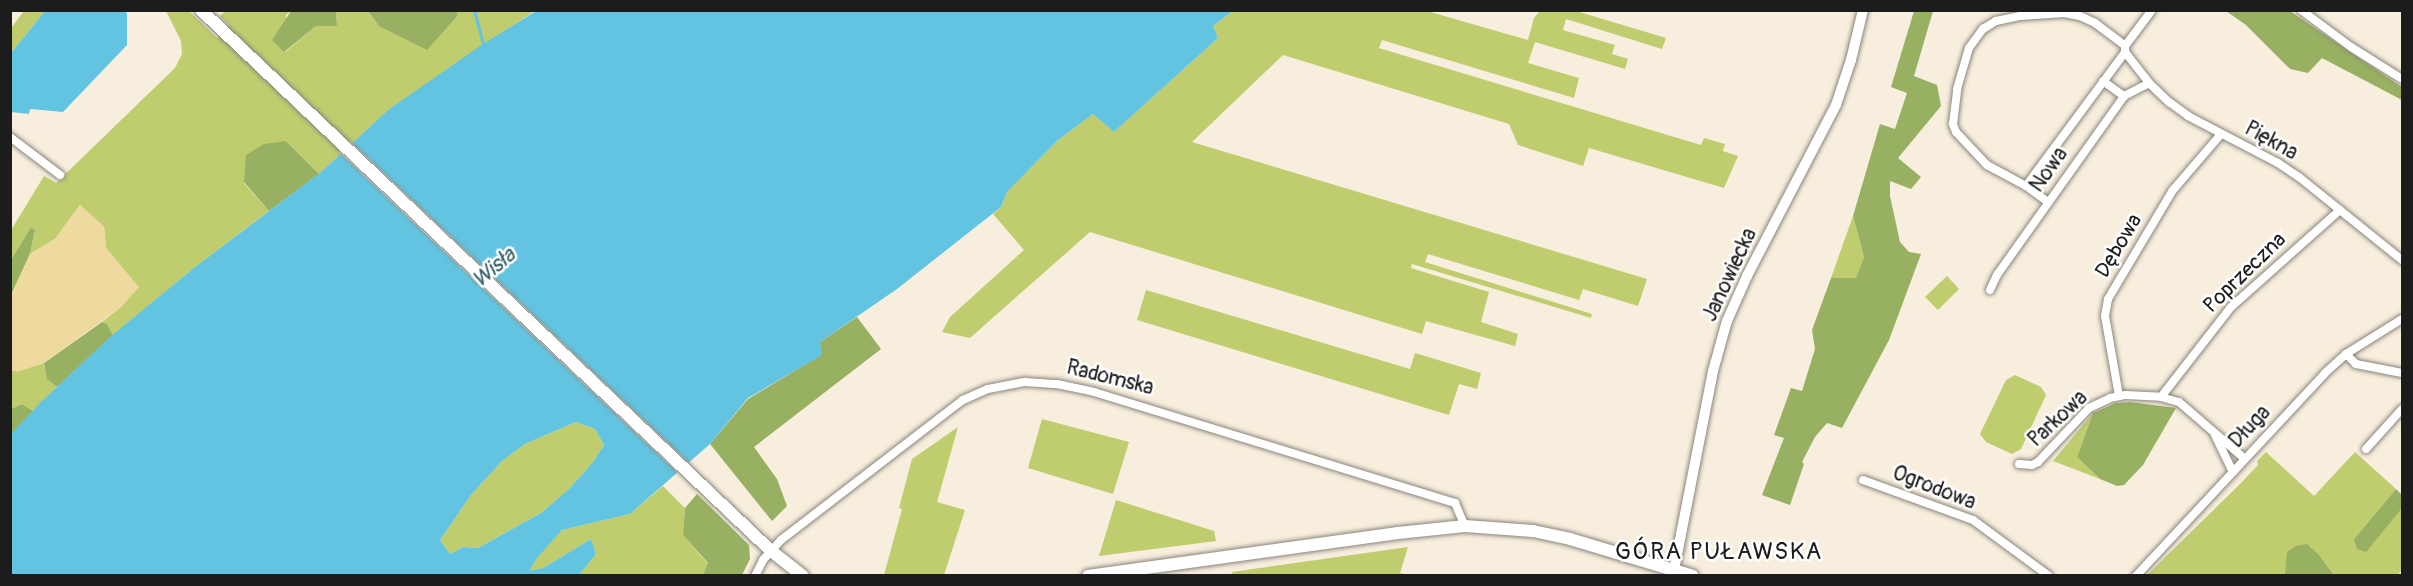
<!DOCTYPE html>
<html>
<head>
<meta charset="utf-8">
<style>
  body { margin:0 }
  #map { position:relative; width:2413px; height:586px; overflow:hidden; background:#f7eedd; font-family:Pangolin,sans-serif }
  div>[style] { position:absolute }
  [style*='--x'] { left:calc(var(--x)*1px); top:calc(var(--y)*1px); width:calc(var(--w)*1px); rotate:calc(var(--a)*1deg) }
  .green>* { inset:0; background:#bfcd6f }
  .forest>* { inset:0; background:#97b062 }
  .sand>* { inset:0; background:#eeda9e }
  .water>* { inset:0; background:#63c4e1 }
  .pier>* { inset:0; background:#f7eedd }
  .stream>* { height:3px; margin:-1.5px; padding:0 1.5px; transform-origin:1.5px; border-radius:1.5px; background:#63c4e1 }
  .roads { filter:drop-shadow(0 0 2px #8a857c) drop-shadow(0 0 2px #8a857c) }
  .minor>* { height:8px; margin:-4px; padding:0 4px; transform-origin:4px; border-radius:4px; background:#fff }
  .tertiary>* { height:10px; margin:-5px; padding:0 5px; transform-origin:5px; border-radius:5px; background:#fff }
  .secondary>* { height:12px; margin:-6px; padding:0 6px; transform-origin:6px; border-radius:6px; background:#fff }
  span { translate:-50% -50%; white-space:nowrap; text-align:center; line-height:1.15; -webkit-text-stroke:5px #fff; paint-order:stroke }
  .street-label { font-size:21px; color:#1c1c1c }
  .water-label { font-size:22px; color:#385f6b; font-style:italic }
  .quarter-label { font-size:24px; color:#1c1c1c; letter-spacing:1.5px }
  .frame { position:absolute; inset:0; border:12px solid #1c1c1c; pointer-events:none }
</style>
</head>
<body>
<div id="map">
  <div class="green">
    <i style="clip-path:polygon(532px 10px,533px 12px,388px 110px,319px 174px,286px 141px,244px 183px,269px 211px,195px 267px,113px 335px,107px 324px,102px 322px,121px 307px,138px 287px,106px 248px,104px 227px,80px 205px,55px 239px,30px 254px,35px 230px,31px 227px,11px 260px,10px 232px,44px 176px,56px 183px,175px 68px,182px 54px,181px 41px,166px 11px,189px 11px,217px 38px,229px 25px,220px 16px,225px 11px,291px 11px,286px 15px,285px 52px,316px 26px,337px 26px,336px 11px,368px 11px,379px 26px,458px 15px,457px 11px)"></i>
    <i style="clip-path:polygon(24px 11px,45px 11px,11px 53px,11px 28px)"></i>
    <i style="clip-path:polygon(1233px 11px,1427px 11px,1528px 40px,1534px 18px,1540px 11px,1576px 11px,1666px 38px,1662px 49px,1566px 19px,1563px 30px,1615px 45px,1612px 54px,1628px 59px,1625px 69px,1535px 42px,1528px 63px,1579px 78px,1574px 98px,1382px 40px,1379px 48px,1701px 145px,1704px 138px,1725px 144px,1723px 151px,1738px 156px,1724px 188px,1589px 148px,1583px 166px,1518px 145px,1509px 124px,1283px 55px,1192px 142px,1647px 279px,1638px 306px,1583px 289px,1579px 300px,1428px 254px,1425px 262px,1592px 314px,1591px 318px,1412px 264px,1411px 268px,1489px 292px,1481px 322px,1518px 334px,1515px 346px,1426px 321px,1422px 334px,1090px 232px,970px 338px,942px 332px,950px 317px,1024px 250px,993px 214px,1001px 207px,1007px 192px,1058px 140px,1093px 114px,1114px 132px,1218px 38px,1213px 26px)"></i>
    <i style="clip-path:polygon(1853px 216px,1864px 257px,1856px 279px,1831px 278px)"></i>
    <i style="clip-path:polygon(1947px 276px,1959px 289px,1938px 310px,1925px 297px)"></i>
    <i style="clip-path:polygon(1146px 290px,1410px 369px,1415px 353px,1481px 373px,1477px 389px,1459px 384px,1449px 415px,1137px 320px)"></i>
    <i style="clip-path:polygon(44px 363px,47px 378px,57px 387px,33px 411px,22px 404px,11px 409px,11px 370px,17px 371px)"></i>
    <i style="clip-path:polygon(2015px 375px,2041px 387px,2046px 395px,2021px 449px,2012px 454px,1986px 442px,1980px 434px,2006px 380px)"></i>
    <i style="clip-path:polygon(2093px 413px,2077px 457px,2100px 479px,2053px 461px)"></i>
    <i style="clip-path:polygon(1042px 419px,1129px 442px,1113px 494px,1028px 468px)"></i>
    <i style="clip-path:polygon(576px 422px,595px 429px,604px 445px,593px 462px,569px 489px,541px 513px,478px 548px,463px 547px,450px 554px,440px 540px,471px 495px,502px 461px,525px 444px)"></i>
    <i style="clip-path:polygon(958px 427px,937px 502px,965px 510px,944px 575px,884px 575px,902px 509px,899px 508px,912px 459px)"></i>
    <i style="clip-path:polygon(2266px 452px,2314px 496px,2355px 452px,2396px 489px,2354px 539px,2402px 508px,2402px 504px,2402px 569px,2398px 575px,2334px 575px,2319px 555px,2288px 564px,2285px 575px,2146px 576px,2240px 484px,2258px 465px,2257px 461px)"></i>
    <i style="clip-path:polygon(663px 486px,685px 508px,683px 535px,708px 564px,703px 575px,579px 575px,596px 554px,591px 539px,543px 568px,528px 572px,536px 558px,562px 530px,630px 514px)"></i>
    <i style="clip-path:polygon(1116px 500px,1214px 531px,1216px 541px,1099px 556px)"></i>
    <i style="clip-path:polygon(1408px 547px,1400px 573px,1408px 575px,1233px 576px,1232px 572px)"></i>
  </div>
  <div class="forest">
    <i style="clip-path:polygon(291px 11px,336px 11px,337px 26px,316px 26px,284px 52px,272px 40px)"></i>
    <i style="clip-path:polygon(457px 11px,458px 15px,427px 50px,379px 26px,368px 11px)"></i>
    <i style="clip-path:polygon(1914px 11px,1933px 11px,1914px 76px,1937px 85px,1941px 106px,1898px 158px,1921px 177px,1911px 189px,1890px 181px,1890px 196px,1900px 242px,1909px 252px,1921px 254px,1889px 340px,1842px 428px,1827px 423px,1815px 437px,1802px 462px,1804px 464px,1790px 505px,1762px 495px,1784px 438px,1774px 435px,1791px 388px,1802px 391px,1815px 349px,1812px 330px,1831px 278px,1856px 278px,1864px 257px,1853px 216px,1880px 124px,1895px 129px,1907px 93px,1891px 87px)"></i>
    <i style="clip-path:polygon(2226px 11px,2290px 11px,2402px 87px,2402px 100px,2322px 58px,2308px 73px,2290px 69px,2246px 25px)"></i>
    <i style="clip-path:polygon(286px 141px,319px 174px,269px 211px,244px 182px,246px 155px,264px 144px)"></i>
    <i style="clip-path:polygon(31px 227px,35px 230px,30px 254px,11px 295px,11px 260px)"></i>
    <i style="clip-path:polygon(857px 317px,881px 349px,754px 447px,777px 479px,787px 506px,772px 521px,710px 444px,748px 399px,821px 355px,820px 342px)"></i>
    <i style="clip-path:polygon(102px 322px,107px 324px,113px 335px,57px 387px,47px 379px,44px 363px)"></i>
    <i style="clip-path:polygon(2130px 402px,2176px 408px,2143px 465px,2124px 485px,2117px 486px,2100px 479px,2077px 457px,2093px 413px,2116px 403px)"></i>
    <i style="clip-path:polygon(22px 404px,33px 411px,11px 435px,11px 409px)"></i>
    <i style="clip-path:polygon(2396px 489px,2402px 495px,2402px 508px,2366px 552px,2357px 549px,2354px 539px)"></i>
    <i style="clip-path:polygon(697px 494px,749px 545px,750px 559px,742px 575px,703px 575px,708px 563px,683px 535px,685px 508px)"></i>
    <i style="clip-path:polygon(2307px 544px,2319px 555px,2334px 575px,2285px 575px,2287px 552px,2296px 546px)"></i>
  </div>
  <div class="sand">
    <i style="clip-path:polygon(80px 205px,104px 227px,106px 248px,139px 287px,121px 307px,44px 363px,17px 372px,11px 370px,12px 293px,30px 254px,55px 239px)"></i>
  </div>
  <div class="water">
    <i style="clip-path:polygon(124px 11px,127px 13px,127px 45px,63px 112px,30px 109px,29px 114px,11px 112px,11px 53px,45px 11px)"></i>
    <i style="clip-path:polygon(evenodd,536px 11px,1233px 11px,1213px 26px,1218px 38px,1114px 132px,1093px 114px,1058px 140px,1007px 192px,1001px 207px,897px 289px,820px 342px,822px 355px,748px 398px,710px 444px,630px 514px,562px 530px,537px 558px,529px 571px,543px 568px,591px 539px,596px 554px,579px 575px,11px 575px,10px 435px,41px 402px,110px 337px,195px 267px,321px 172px,388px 110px,483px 44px,536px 11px,576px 422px,595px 429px,604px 445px,593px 462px,569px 489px,541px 513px,478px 548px,463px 547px,450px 554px,440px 540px,471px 495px,502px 461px,525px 444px,576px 422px)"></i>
  </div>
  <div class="pier">
    <i style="clip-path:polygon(350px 141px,691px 465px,680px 475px,339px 152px)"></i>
  </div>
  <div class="stream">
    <i style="--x:474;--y:10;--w:35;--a:75"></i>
  </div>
  <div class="roads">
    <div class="minor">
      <i style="--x:2301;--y:10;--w:62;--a:36.5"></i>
      <i style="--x:2351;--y:47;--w:60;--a:32.1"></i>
      <i style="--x:2125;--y:52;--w:39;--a:52"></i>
      <i style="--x:2149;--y:83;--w:28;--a:44"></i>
      <i style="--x:2169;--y:102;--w:24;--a:36"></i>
      <i style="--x:2188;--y:116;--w:102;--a:27.6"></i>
      <i style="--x:2278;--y:163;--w:25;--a:34"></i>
      <i style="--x:2299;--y:177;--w:132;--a:38.9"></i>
      <i style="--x:2103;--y:81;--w:26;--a:36"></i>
      <i style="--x:10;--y:137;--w:63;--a:37.2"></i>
      <i style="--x:2026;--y:186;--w:167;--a:-53.5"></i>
      <i style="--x:2125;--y:52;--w:6;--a:-90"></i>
      <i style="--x:2125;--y:46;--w:45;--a:-53.1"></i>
      <i style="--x:2048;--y:202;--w:27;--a:-144"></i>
      <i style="--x:2026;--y:186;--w:44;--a:-151.7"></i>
      <i style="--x:1987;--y:165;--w:45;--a:-133.2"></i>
      <i style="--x:1956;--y:132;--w:9;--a:-111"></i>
      <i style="--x:1953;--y:124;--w:35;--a:-83"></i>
      <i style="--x:1957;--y:89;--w:43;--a:-73.7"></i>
      <i style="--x:1969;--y:48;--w:24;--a:-54"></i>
      <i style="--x:1983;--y:29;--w:15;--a:-32"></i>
      <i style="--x:1996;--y:21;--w:25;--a:-12"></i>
      <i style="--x:2020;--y:16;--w:44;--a:-3.9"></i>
      <i style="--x:2064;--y:13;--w:16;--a:11"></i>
      <i style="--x:2080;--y:16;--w:17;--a:25"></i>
      <i style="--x:2095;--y:23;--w:38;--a:37"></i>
      <i style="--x:1990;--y:290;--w:17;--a:-65"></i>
      <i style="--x:1997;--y:275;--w:219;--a:-54.6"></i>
      <i style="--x:2124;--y:96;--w:28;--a:-27"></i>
      <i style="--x:2346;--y:354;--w:14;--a:45"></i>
      <i style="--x:2356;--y:364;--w:47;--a:11.1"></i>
      <i style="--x:2119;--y:396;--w:81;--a:-99.9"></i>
      <i style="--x:2105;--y:316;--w:17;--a:-80"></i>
      <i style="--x:2108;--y:299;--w:127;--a:-59.2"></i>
      <i style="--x:2173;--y:190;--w:74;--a:-49.4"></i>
      <i style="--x:2161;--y:397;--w:114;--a:-52.1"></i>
      <i style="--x:2231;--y:307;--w:146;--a:-41.7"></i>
      <i style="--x:2215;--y:435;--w:41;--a:64.1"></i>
      <i style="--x:2366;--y:449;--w:54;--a:-48"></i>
      <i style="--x:2019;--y:464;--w:13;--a:4"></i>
      <i style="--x:2032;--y:465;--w:7;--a:-27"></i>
      <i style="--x:2038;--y:462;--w:74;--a:-46.6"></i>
      <i style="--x:2089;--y:408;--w:23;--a:-25"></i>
      <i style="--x:2110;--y:398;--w:16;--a:-11"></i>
      <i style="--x:2126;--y:395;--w:35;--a:3"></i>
      <i style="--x:2161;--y:397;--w:19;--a:16"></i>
      <i style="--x:2179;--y:402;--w:87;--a:40.8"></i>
      <i style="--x:1863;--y:480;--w:117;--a:20"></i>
      <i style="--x:1973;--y:520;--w:94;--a:36.4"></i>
      <i style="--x:755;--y:576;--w:18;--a:-63"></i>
      <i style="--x:763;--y:560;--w:27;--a:-48"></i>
      <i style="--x:781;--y:540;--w:230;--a:-37.6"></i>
      <i style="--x:963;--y:400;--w:27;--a:-24"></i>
      <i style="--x:988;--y:389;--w:38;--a:-11"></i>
      <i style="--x:1025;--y:382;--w:32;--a:4"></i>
      <i style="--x:1057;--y:384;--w:38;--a:12"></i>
      <i style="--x:1094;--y:392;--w:378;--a:17.1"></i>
      <i style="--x:1455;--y:503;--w:25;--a:67"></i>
      <i style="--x:2136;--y:576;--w:277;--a:-47"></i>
      <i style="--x:2325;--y:373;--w:28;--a:-42"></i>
      <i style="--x:2346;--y:354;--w:66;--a:-32"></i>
    </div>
    <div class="tertiary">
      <i style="--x:1674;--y:570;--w:203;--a:-78.9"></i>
      <i style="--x:1713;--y:371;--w:52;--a:-74.4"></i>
      <i style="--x:1727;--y:321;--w:49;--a:-66"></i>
      <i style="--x:1747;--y:276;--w:193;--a:-62.5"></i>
      <i style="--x:1836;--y:105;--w:47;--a:-71.6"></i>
      <i style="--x:1851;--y:60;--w:51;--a:-76.5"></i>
    </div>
    <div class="secondary">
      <i style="--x:201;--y:10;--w:784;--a:43.5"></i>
      <i style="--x:770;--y:550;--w:42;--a:38.2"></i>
      <i style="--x:1088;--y:576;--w:313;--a:-7.9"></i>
      <i style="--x:1398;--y:533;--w:67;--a:-6"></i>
      <i style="--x:1465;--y:526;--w:68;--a:4.2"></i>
      <i style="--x:1533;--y:531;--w:38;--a:12"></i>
      <i style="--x:1570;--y:539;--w:128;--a:16.7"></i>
    </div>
  </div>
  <div class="street-label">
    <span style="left:2271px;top:141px;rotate:29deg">Piękna</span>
    <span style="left:2049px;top:170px;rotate:-55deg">Nowa</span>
    <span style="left:2119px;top:246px;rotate:-59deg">Dębowa</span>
    <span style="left:2245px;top:273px;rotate:-44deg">Poprzeczna</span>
    <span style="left:1730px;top:275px;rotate:-65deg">Janowiecka</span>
    <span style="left:1110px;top:378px;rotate:14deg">Radomska</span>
    <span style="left:2058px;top:419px;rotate:-43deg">Parkowa</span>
    <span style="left:2250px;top:427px;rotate:-47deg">Długa</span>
    <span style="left:1934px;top:488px;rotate:21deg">Ogrodowa</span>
  </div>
  <div class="water-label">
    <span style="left:494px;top:268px;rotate:-40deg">Wisła</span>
  </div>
  <div class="quarter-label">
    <span style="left:1719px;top:552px">GÓRA PUŁAWSKA</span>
  </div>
  <div class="frame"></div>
</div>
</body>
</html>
